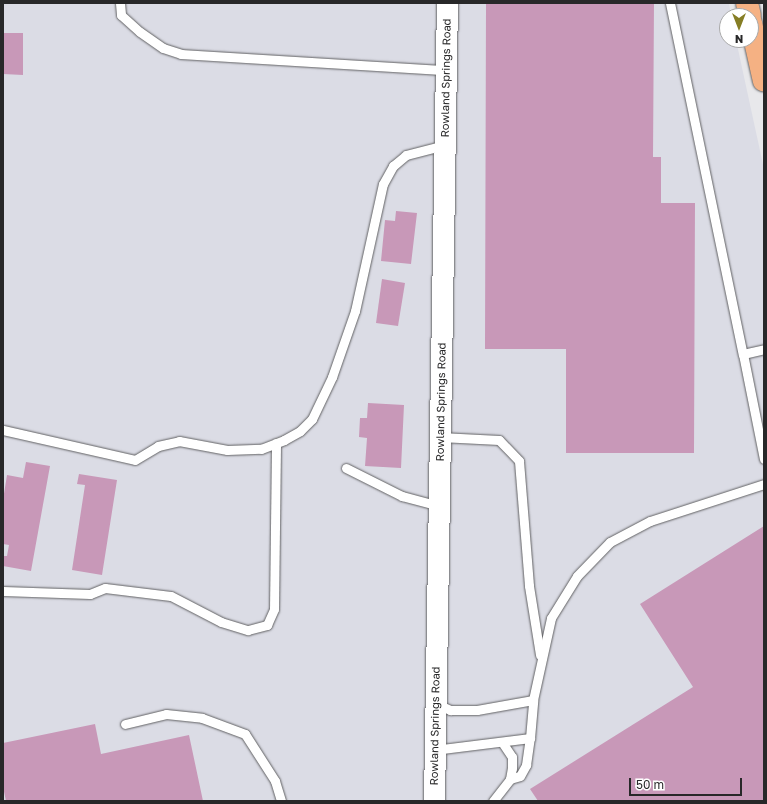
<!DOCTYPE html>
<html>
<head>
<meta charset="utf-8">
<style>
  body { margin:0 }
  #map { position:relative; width:767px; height:804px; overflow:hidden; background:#e8e8eb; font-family:"Golos Text",sans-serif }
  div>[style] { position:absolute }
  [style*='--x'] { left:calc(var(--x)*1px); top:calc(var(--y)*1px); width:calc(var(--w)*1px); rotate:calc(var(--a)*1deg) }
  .built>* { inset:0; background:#dbdce5 }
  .building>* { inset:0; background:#c898b8 }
  .roads { filter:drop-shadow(0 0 1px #616163) drop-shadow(0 0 1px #616163) }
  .service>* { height:9px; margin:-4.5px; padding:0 4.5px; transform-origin:4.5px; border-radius:4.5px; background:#fff }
  .tertiary>* { height:21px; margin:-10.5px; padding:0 10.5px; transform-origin:10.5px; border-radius:10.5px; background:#fff }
  .primary>* { height:22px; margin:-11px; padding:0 11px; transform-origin:11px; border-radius:11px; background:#f5b183 }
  span { translate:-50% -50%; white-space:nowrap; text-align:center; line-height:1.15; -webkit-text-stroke:3px #fff; paint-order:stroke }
  .street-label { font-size:11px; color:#282829 }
  .frame { position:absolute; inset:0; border:4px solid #282829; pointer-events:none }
  .north { position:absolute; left:719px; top:8px; width:40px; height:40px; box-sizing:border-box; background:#fff; border:1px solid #a9a9a9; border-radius:50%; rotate:180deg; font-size:11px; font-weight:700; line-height:16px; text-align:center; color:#282829 }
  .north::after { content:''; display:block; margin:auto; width:14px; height:18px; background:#867e25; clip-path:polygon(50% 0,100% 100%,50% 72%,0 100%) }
  .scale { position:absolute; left:629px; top:778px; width:113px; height:18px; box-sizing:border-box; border:2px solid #282829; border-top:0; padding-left:5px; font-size:12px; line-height:14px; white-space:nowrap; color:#282829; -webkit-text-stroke:3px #fff; paint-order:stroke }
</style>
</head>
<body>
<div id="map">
  <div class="built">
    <i style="clip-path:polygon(3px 3px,729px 3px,731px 16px,727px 16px,727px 40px,736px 40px,764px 169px,764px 801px,3px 801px)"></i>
  </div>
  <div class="building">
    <i style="clip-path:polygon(486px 3px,654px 3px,653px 157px,661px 157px,661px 203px,695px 203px,694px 453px,566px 453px,566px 349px,485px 349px)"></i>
    <i style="clip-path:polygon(3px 33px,23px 33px,23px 75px,3px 74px)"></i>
    <i style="clip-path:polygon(396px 211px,417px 213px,411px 264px,381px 261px,385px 220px,395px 221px)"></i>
    <i style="clip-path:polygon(382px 279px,405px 283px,398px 326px,376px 323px)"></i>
    <i style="clip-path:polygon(368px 403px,404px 405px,401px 468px,365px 466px,367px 438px,359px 437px,360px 418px,367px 418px)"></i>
    <i style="clip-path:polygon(26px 462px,50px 466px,31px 571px,3px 566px,3px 556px,7px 556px,9px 545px,3px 544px,3px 500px,7px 475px,23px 478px)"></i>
    <i style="clip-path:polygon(79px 474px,117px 480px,102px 575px,72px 570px,85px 485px,77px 484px)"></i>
    <i style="clip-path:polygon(764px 526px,764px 801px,538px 801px,530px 789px,693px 687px,640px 604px)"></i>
    <i style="clip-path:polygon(95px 724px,101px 754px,189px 735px,203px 801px,6px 801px,3px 787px,3px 743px)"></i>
  </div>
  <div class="roads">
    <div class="service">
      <i style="--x:120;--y:3;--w:12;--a:85"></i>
      <i style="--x:121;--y:15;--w:25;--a:42"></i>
      <i style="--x:140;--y:32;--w:28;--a:35"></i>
      <i style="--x:163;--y:48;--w:19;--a:18"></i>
      <i style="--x:181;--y:54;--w:265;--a:3.5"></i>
      <i style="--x:670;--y:3;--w:359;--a:78.3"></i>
      <i style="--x:743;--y:354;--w:22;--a:-13"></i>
      <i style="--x:743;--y:354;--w:107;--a:78.7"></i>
      <i style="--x:3;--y:430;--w:135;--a:12.8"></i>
      <i style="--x:135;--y:460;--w:27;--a:-31"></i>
      <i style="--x:158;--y:446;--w:22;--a:-13"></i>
      <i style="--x:179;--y:441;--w:49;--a:10.6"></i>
      <i style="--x:227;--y:450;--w:34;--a:-2"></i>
      <i style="--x:261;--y:449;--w:25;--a:-21"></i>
      <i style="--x:284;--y:440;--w:18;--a:-29"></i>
      <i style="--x:300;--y:431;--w:17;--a:-45"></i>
      <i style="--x:312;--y:419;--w:47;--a:-64.5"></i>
      <i style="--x:332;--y:377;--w:70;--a:-70.8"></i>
      <i style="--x:355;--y:311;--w:130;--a:-77.6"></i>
      <i style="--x:383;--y:184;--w:21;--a:-61"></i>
      <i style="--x:393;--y:166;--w:17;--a:-40"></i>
      <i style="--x:406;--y:155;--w:40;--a:-14.4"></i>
      <i style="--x:440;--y:437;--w:59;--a:2.9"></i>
      <i style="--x:499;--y:440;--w:29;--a:46"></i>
      <i style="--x:519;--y:461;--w:125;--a:85.4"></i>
      <i style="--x:529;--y:586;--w:70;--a:80.9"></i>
      <i style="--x:346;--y:468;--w:63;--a:26.6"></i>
      <i style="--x:402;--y:496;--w:38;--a:15"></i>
      <i style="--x:3;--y:591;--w:87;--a:2"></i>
      <i style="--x:90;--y:594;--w:16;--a:-22"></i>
      <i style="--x:105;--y:588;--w:66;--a:6.9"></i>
      <i style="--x:171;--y:596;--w:56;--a:27.5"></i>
      <i style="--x:221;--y:622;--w:28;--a:17"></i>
      <i style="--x:248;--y:630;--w:20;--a:-15"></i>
      <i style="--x:267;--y:625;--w:17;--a:-66"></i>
      <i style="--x:274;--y:609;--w:166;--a:-89.3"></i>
      <i style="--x:435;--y:703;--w:17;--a:25"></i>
      <i style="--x:450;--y:710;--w:27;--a:0"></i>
      <i style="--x:477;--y:710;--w:57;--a:-10.1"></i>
      <i style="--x:533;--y:700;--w:84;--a:-77.6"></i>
      <i style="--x:551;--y:618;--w:49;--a:-58.2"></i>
      <i style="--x:577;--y:576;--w:47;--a:-45.9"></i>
      <i style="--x:610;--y:542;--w:45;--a:-27.7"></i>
      <i style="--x:650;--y:521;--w:120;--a:-18"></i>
      <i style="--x:125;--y:724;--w:42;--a:-13.7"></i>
      <i style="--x:166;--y:714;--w:36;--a:6"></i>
      <i style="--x:202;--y:718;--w:46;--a:20.4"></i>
      <i style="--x:245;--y:734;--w:56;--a:57.4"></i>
      <i style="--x:275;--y:781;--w:21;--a:73"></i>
      <i style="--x:434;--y:750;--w:97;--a:-7.1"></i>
      <i style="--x:530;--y:738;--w:38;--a:-85"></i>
      <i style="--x:510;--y:779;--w:10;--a:-17"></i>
      <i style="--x:520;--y:776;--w:13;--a:-61"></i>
      <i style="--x:526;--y:765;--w:27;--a:-82"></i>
      <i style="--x:493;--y:801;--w:28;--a:-52"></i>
      <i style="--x:510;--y:779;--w:11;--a:-80"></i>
      <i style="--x:512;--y:768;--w:11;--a:-90"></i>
      <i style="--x:512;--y:757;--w:18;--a:-124"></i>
    </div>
    <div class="tertiary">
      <i style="--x:434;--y:801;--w:798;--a:-89.07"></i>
    </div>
    <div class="primary">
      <i style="--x:747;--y:3;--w:13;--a:77"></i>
      <i style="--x:751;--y:23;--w:59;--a:77.4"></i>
    </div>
  </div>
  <div class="street-label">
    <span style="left:446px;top:78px;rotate:-89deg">Rowland Springs Road</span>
    <span style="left:441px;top:402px;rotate:-89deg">Rowland Springs Road</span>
    <span style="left:435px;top:726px;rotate:-89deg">Rowland Springs Road</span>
  </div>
  <div class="frame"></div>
  <div class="north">N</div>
  <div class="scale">50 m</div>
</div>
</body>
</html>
